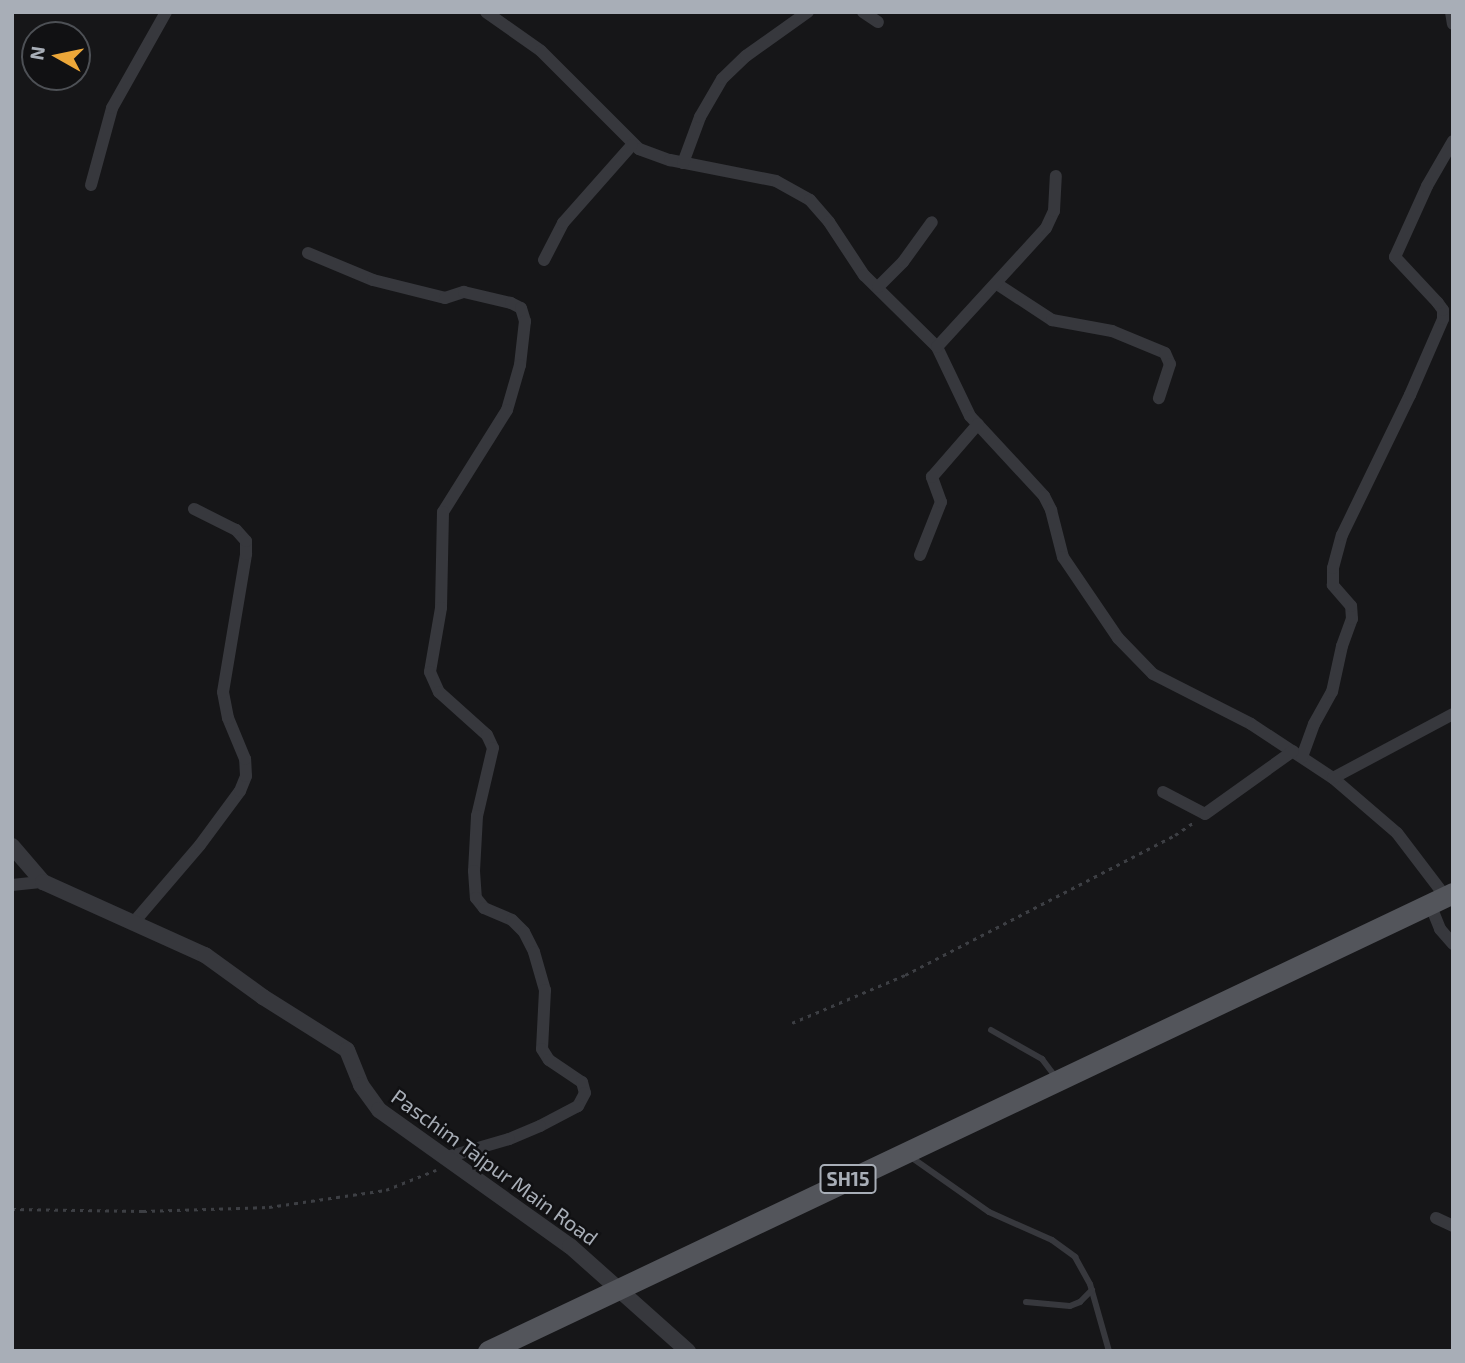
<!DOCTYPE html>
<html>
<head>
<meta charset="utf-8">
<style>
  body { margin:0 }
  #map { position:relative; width:1465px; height:1363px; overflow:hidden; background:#161618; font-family:"Exo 2",sans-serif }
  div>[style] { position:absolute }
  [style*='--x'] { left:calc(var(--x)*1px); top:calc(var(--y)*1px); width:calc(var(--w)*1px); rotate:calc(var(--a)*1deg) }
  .path>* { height:2.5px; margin-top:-1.25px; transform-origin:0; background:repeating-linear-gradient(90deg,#3d3f44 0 3.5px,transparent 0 8.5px) }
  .service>* { height:6px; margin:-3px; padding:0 3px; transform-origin:3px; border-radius:3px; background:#37383d }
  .minor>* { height:12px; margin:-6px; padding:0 6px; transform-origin:6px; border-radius:6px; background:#37383d }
  .tertiary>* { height:16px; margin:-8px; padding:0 8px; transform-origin:8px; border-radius:8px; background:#37383d }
  .primary>* { height:21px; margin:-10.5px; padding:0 10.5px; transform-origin:10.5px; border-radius:10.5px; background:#53555b }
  span { translate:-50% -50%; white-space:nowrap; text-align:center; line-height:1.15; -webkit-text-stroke:5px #111113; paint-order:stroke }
  .shield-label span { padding:2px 5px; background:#111113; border:2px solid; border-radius:5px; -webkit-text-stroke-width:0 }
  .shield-label { font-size:19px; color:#a8aeb7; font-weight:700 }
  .street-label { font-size:21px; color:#a8aeb7 }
  .frame { position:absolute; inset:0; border:14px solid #a8aeb7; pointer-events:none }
  .north { position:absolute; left:21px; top:21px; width:70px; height:70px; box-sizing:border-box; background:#111113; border:2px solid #4d5055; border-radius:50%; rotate:279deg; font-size:19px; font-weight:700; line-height:28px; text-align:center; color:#a8aeb7 }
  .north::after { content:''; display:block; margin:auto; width:24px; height:32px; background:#eca739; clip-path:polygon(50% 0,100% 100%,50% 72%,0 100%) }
</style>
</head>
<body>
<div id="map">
  <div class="path">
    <i style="--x:792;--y:1023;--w:123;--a:-23"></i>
    <i style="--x:905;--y:975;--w:304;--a:-27.4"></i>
    <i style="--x:1175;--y:835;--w:23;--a:-34"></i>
    <i style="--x:12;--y:1209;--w:131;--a:0.9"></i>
    <i style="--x:143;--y:1211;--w:126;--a:-1.8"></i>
    <i style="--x:269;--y:1207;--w:118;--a:-8.3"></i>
    <i style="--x:386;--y:1190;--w:54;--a:-21.8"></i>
  </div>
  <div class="service">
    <i style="--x:991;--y:1030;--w:59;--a:29.6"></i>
    <i style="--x:1042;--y:1059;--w:21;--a:53"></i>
    <i style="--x:908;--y:1155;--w:99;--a:35.1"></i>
    <i style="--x:989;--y:1212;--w:69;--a:24"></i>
    <i style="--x:1052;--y:1240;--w:29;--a:36"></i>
    <i style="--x:1075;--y:1257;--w:31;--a:61"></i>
    <i style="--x:1090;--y:1284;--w:70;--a:74.2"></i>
    <i style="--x:1026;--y:1302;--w:44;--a:5.2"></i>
    <i style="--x:1070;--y:1306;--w:11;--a:-22"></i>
    <i style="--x:1080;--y:1302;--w:17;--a:-45"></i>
  </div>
  <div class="minor">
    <i style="--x:486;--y:12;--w:67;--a:35.3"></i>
    <i style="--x:541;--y:51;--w:139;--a:45"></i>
    <i style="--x:639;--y:149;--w:33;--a:20"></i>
    <i style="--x:670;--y:160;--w:108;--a:11.2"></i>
    <i style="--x:776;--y:181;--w:39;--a:29"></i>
    <i style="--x:810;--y:200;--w:29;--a:49"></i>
    <i style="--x:829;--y:222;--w:64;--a:56.6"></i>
    <i style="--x:864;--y:275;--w:103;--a:44.6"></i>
    <i style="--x:937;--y:347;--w:76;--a:64.4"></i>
    <i style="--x:970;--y:416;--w:109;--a:47.2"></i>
    <i style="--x:1044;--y:496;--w:16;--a:63"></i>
    <i style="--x:1051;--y:510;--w:49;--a:75.7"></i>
    <i style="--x:1063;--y:557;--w:98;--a:55.8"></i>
    <i style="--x:1118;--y:638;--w:50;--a:45.8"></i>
    <i style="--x:1153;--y:674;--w:110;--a:27"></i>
    <i style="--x:1251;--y:724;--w:98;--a:33.4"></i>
    <i style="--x:1333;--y:778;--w:84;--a:40.7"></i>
    <i style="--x:1397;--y:833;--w:79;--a:52.7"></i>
    <i style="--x:863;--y:12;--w:18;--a:34"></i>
    <i style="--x:1451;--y:12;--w:12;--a:81"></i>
    <i style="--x:683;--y:163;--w:49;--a:-69.7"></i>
    <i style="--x:700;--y:117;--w:44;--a:-59.9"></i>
    <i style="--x:722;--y:79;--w:33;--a:-44"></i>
    <i style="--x:746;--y:56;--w:76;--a:-35.4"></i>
    <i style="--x:91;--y:185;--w:80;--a:-74.7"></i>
    <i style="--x:112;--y:108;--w:110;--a:-60.6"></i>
    <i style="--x:308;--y:253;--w:70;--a:22.6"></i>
    <i style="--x:373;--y:280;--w:74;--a:14"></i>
    <i style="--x:445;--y:298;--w:20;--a:-18"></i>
    <i style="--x:464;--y:292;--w:48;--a:13.2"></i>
    <i style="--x:511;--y:303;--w:11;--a:27"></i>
    <i style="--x:521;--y:308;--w:14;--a:73"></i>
    <i style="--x:525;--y:321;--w:44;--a:96.5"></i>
    <i style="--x:520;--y:365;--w:47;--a:106.1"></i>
    <i style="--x:507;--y:410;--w:120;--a:122.1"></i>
    <i style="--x:443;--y:512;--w:96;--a:91.2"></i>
    <i style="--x:441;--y:608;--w:65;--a:99.8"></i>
    <i style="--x:430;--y:672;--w:22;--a:66"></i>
    <i style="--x:439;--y:692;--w:64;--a:41.9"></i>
    <i style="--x:487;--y:735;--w:14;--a:65"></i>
    <i style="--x:493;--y:748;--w:70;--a:103.2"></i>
    <i style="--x:477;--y:816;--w:55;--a:93.1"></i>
    <i style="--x:474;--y:871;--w:27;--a:86"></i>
    <i style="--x:476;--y:898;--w:13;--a:51"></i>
    <i style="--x:484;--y:908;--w:30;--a:23"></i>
    <i style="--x:512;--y:920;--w:17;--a:45"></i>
    <i style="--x:524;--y:932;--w:22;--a:63"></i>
    <i style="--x:534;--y:952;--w:40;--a:74"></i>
    <i style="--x:545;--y:990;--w:59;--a:92.9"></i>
    <i style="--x:542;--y:1049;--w:13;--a:58"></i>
    <i style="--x:549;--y:1060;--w:40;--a:34"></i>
    <i style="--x:582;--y:1082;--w:11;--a:75"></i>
    <i style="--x:585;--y:1093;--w:15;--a:118"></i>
    <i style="--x:578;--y:1106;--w:43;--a:152.2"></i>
    <i style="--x:540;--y:1126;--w:34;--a:157"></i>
    <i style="--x:509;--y:1139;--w:68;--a:163.7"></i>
    <i style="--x:544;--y:260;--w:42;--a:-62.8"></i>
    <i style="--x:563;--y:223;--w:104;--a:-48.5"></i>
    <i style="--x:997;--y:284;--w:66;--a:33.2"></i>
    <i style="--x:1052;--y:320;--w:61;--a:10.4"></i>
    <i style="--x:1112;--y:331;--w:57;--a:22.5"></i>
    <i style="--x:1165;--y:353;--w:12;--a:66"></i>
    <i style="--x:1170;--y:364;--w:36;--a:108"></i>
    <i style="--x:878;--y:287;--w:35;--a:-45"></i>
    <i style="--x:903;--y:262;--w:49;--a:-54.1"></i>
    <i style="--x:937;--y:347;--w:161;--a:-47.5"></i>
    <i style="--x:1046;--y:228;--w:19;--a:-65"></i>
    <i style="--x:1054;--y:211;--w:35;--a:-87"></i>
    <i style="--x:920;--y:555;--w:57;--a:-68.4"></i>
    <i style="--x:941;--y:502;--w:27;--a:-110"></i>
    <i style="--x:932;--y:477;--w:70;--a:-49"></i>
    <i style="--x:1302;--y:757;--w:35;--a:-70"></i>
    <i style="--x:1314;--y:724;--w:37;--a:-61"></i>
    <i style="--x:1332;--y:692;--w:47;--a:-77.7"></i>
    <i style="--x:1342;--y:646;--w:29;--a:-70"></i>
    <i style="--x:1352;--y:619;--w:13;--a:-94"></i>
    <i style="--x:1351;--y:606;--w:28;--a:-131"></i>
    <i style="--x:1333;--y:585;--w:17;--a:-90"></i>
    <i style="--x:1333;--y:568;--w:34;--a:-75"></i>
    <i style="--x:1342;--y:535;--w:156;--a:-64.1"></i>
    <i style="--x:1410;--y:395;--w:83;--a:-66.5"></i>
    <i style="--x:1443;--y:319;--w:9;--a:-90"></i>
    <i style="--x:1443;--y:310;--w:9;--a:-126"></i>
    <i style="--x:1438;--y:303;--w:63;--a:-133.1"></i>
    <i style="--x:1395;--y:257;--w:78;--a:-65.7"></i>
    <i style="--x:1427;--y:186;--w:52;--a:-60"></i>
    <i style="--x:1333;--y:778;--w:136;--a:-28.1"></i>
    <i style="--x:1163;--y:792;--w:47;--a:27.6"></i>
    <i style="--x:1205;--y:814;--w:108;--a:-35.6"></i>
    <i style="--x:12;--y:885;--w:31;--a:-6"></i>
    <i style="--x:1430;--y:904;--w:27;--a:68"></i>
    <i style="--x:1440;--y:929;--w:20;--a:49"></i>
    <i style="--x:134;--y:922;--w:101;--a:-49.4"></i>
    <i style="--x:200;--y:845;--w:67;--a:-53.5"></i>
    <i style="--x:240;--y:791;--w:16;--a:-68"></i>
    <i style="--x:246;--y:776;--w:17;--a:-93"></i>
    <i style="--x:245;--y:759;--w:44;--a:-112.5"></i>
    <i style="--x:228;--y:718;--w:26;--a:-101"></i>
    <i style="--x:223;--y:692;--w:140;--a:-80.5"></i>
    <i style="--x:246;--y:554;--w:13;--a:-90"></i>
    <i style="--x:246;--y:541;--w:15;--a:-132"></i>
    <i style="--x:236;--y:530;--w:47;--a:-153.4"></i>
    <i style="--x:1436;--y:1218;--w:19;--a:25"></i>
  </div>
  <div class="tertiary">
    <i style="--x:12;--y:846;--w:48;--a:49.3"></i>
    <i style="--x:43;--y:882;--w:178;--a:24.3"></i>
    <i style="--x:205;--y:955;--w:72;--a:35.9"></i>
    <i style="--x:263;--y:997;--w:99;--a:32.2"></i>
    <i style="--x:347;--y:1050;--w:38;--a:68"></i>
    <i style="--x:361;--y:1085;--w:31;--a:54"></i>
    <i style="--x:379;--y:1110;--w:234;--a:35.5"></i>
    <i style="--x:570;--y:1246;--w:158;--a:41.7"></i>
  </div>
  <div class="primary">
    <i style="--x:488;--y:1351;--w:1068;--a:-25.39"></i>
  </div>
  <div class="shield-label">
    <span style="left:848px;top:1179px">SH15</span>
  </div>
  <div class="street-label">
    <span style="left:495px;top:1167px;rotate:36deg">Paschim Tajpur Main Road</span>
  </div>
  <div class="frame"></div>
  <div class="north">N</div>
</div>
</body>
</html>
